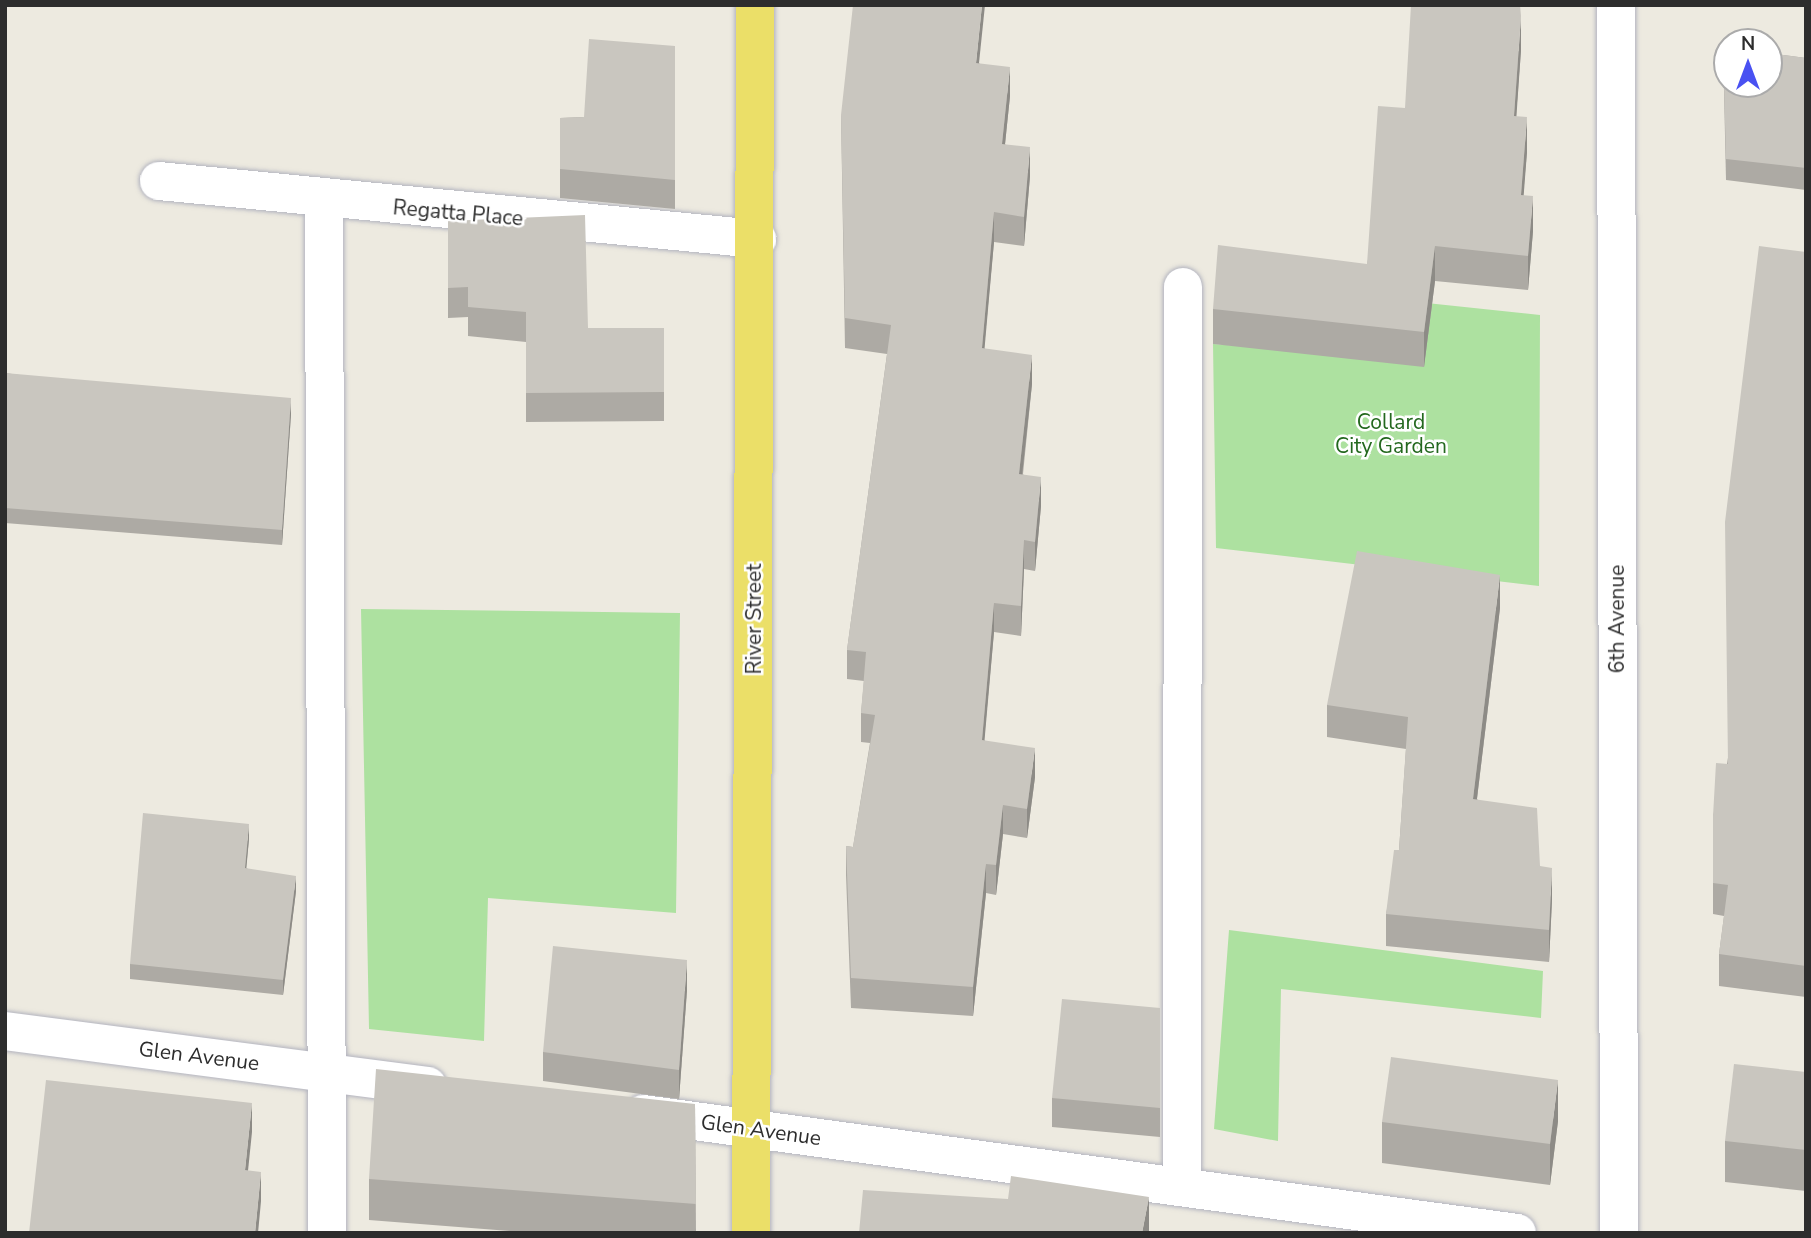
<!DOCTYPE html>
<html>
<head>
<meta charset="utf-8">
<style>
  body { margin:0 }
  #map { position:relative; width:1811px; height:1238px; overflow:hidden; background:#edeae0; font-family:"Nunito Sans",sans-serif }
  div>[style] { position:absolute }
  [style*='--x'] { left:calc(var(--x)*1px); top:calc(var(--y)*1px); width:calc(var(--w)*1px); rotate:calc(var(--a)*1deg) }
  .green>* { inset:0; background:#ade1a0 }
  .roads { filter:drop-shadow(0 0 2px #b3b4bf) drop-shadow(0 0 2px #b3b4bf) }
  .minor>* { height:38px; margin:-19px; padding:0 19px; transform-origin:19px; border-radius:19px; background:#fff }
  .major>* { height:38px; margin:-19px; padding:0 19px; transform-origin:19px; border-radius:19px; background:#ebdf68 }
  .wall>* { inset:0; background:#adaaa4 }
  .shaded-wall>* { inset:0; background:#8d8b86 }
  .building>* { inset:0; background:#c9c6bf }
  span { translate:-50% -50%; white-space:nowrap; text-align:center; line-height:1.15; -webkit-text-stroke:5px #fff; paint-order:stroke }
  .street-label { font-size:21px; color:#2d2d2d }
  .park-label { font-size:21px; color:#23681e }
  .frame { position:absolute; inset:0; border:7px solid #2d2d2d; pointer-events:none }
  .north { position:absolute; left:1713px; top:28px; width:70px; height:70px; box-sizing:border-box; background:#fff; border:2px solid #ababab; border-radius:50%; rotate:0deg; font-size:19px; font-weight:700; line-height:28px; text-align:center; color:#2d2d2d }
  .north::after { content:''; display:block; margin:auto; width:24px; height:32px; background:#4951f2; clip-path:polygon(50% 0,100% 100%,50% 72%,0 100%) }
</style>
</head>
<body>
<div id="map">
  <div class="green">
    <i style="clip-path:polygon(1294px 289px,1540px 315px,1539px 586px,1216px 548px,1213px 344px,1282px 349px)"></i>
    <i style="clip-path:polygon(361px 609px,680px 613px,676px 913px,488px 898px,484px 1041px,369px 1029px)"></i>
    <i style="clip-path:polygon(1229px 930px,1543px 971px,1541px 1018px,1281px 989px,1278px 1141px,1214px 1129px)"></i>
  </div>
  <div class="roads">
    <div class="minor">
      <i style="--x:1616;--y:5;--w:1228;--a:89.86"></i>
      <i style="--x:159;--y:181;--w:601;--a:5.54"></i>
      <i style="--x:324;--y:200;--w:1033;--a:89.83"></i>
      <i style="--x:5;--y:1031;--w:426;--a:7.4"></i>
      <i style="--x:643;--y:1114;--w:882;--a:7.75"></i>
      <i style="--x:1182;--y:1187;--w:900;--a:-89.94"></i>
    </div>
    <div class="major">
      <i style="--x:751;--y:1233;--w:1228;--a:-89.81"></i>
    </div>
  </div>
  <div class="wall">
    <i style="clip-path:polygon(675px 46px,675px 209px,560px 198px,560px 118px,584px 117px)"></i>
    <i style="clip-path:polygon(1723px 47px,1806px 58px,1806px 190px,1726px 180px)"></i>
    <i style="clip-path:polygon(1521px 50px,1516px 116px,1527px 152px,1523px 195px,1533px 231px,1528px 290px,1435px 281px,1424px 367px,1213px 344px,1213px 309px,1367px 264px,1405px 108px)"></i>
    <i style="clip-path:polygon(979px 63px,1010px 96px,1005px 144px,1030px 176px,1024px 246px,994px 242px,984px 348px,1032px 384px,1023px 474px,1041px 506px,1035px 571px,1024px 569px,1021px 636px,994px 632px,984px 740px,1035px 777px,1027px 838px,1003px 834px,996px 895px,986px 893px,973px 1016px,851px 1008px,846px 875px,846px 846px,853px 847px,870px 743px,861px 742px,861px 713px,864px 681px,847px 679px,847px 650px,887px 354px,845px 348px,841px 115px)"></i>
    <i style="clip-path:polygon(448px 221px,588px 328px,664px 328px,664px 421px,526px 422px,526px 342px,468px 336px,468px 317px,448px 318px)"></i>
    <i style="clip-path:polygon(1806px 252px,1806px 997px,1719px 986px,1719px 954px,1724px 916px,1713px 914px,1713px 816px,1727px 764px)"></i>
    <i style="clip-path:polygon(5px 373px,291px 414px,282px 545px,5px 523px)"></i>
    <i style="clip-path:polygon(1500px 608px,1477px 799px,1540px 866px,1552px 900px,1549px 962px,1386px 946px,1386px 914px,1399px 850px,1406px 749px,1327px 737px,1327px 705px)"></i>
    <i style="clip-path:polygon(249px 839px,246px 868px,296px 891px,283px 995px,130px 979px,130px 964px)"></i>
    <i style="clip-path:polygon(687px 990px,679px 1099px,543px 1081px,543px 1052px)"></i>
    <i style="clip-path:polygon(1160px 1008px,1160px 1137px,1052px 1127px,1052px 1098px)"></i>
    <i style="clip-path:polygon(1806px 1072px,1806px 1191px,1725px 1182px,1725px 1141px)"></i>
    <i style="clip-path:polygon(695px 1104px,696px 1233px,535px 1233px,369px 1220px,369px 1179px)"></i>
    <i style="clip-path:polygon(1558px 1121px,1550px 1185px,1382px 1163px,1382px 1122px)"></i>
  </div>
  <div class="shaded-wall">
    <i style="clip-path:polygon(982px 5px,985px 5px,976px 92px,976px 63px)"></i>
    <i style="clip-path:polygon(1521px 16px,1521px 50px,1514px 151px,1514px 116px)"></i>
    <i style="clip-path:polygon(1010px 67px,1010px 96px,1002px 173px,1002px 144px)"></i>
    <i style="clip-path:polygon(1527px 117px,1527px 152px,1521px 230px,1521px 195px)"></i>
    <i style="clip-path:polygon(1030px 147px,1030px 176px,1024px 246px,1024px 217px)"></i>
    <i style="clip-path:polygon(1533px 196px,1533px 231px,1528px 290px,1528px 256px)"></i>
    <i style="clip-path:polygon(994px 212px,994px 242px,982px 377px,982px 348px)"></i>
    <i style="clip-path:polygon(1435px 246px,1435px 281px,1424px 367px,1424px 332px)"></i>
    <i style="clip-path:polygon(1032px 355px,1032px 384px,1019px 503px,1019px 474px)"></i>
    <i style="clip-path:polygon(291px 398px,291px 414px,282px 545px,282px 530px)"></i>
    <i style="clip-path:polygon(1041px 477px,1041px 506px,1035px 571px,1035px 542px)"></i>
    <i style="clip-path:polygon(1024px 540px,1024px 569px,1021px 636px,1021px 606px)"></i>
    <i style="clip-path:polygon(1500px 575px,1500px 608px,1473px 831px,1473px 799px)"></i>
    <i style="clip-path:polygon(994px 603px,994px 632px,982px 769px,982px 740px)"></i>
    <i style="clip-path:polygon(1035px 748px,1035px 777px,1027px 838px,1027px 809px)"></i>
    <i style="clip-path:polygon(1003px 805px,1003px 834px,996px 895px,996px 865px)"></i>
    <i style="clip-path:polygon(249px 824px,249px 839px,245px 883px,245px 868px)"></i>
    <i style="clip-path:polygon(986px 864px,986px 893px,973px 1016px,973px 987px)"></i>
    <i style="clip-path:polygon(1552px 868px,1552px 900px,1549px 962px,1549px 930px)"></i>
    <i style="clip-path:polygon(296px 876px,296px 891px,283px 995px,283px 980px)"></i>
    <i style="clip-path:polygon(687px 960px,687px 990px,679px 1099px,679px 1070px)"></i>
    <i style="clip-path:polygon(1558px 1080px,1558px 1121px,1550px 1185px,1550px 1144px)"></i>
    <i style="clip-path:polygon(252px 1103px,252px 1132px,245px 1200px,245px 1170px)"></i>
    <i style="clip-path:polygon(261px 1172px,261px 1201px,258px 1233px,255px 1233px)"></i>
    <i style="clip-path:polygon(1149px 1197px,1149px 1233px,1142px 1233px)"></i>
  </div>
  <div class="building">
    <i style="clip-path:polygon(853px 5px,982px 5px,976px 63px,1010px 67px,1002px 144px,1030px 147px,1024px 217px,994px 212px,982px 348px,1032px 355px,1019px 474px,1041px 477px,1035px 542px,1024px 540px,1021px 606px,994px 603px,982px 740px,1035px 748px,1027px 809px,1003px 805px,996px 865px,986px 864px,973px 987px,851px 978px,846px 846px,853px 847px,875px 715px,861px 713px,866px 652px,847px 650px,891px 325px,845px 318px,841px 115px)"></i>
    <i style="clip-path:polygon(1411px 5px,1520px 5px,1521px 16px,1514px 116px,1527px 117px,1521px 195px,1533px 196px,1528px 256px,1435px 246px,1424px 332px,1213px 309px,1218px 245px,1367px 264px,1378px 106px,1405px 108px)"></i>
    <i style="clip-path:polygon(589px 39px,675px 46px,675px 180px,560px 169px,560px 118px,584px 117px)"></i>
    <i style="clip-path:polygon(1723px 47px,1727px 48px,1727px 84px,1769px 84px,1769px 53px,1806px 58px,1806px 168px,1726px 159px)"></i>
    <i style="clip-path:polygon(585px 215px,588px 328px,664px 328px,664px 392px,526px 393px,526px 312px,468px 307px,468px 287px,448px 288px,448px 221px)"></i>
    <i style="clip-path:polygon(1759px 246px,1806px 252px,1805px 324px,1806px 324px,1806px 966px,1719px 954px,1728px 885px,1713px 883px,1713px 816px,1716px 763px,1728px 764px,1725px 522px)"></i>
    <i style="clip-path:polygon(5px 373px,291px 398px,282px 530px,5px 508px)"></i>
    <i style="clip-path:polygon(1357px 551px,1500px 575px,1473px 799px,1537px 808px,1540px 866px,1552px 868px,1549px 930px,1386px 914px,1394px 850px,1399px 850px,1408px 717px,1327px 705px)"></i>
    <i style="clip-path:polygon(143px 813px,249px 824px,245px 868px,296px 876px,283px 980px,130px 964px)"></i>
    <i style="clip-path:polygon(553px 946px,687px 960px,679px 1070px,543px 1052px)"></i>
    <i style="clip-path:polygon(1062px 999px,1160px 1008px,1160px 1108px,1052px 1098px)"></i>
    <i style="clip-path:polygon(1391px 1057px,1558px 1080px,1550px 1144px,1382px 1122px)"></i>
    <i style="clip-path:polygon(1734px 1064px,1806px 1072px,1806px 1150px,1725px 1141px)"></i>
    <i style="clip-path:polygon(376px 1069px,695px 1104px,696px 1204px,369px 1179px)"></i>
    <i style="clip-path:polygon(46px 1080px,252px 1103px,245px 1170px,261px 1172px,255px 1233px,29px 1233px)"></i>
    <i style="clip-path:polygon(1011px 1176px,1149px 1197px,1142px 1233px,859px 1233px,863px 1190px,1008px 1199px)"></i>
  </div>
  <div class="street-label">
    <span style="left:458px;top:213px;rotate:5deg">Regatta Place</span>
    <span style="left:754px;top:619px;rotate:-90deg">River Street</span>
    <span style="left:1617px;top:619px;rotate:-90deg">6th Avenue</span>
    <span style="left:199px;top:1056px;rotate:7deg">Glen Avenue</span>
    <span style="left:761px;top:1130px;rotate:8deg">Glen Avenue</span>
  </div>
  <div class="park-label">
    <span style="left:1391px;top:434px">Collard<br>City Garden</span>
  </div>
  <div class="frame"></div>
  <div class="north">N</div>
</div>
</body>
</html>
